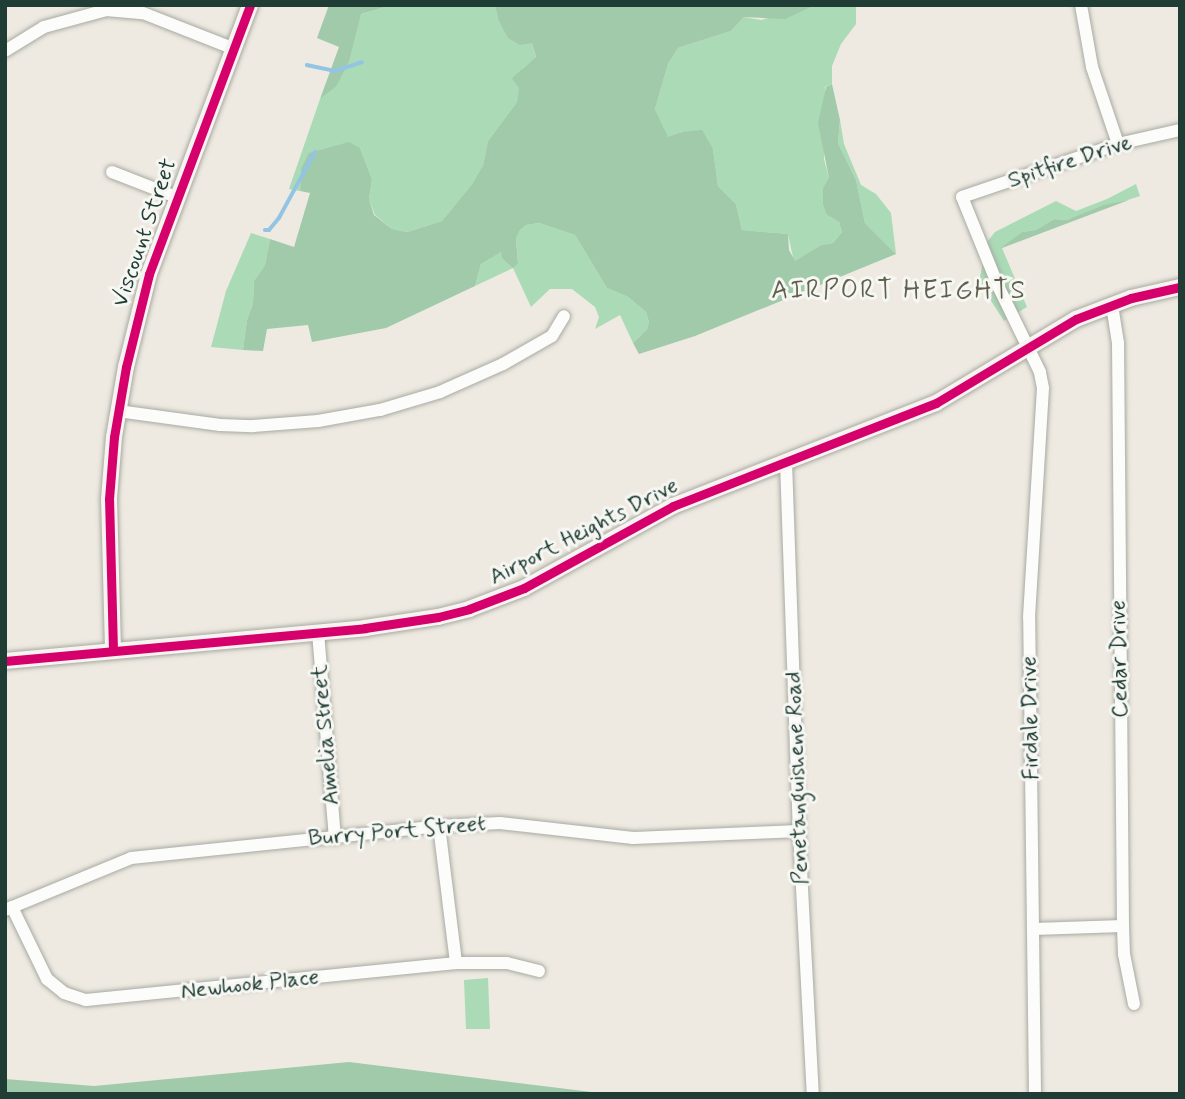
<!DOCTYPE html>
<html>
<head>
<meta charset="utf-8">
<style>
  body { margin:0 }
  #map { position:relative; width:1185px; height:1099px; overflow:hidden; background:#eeeae1; font-family:Mynerve,sans-serif }
  div>[style] { position:absolute }
  [style*='--x'] { left:calc(var(--x)*1px); top:calc(var(--y)*1px); width:calc(var(--w)*1px); rotate:calc(var(--a)*1deg) }
  .green>* { inset:0; background:#abdab6 }
  .forest>* { inset:0; background:#a0caaa }
  .stream>* { height:3.5px; margin:-1.75px; padding:0 1.75px; transform-origin:1.75px; border-radius:1.75px; background:#93c4e3 }
  .roads { filter:drop-shadow(0 0 2px #a8aaa3) drop-shadow(0 0 2px #a8aaa3) }
  .street>* { height:12px; margin:-6px; padding:0 6px; transform-origin:6px; border-radius:6px; background:#fcfcfa }
  .secondary>* { height:16px; margin:-8px; padding:0 8px; transform-origin:8px; border-radius:8px; background:#f6f3f0 }
  .cycleway>* { height:9px; margin:-4.5px; padding:0 4.5px; transform-origin:4.5px; border-radius:4.5px; background:#d6006c }
  span { translate:-50% -50%; white-space:nowrap; text-align:center; line-height:1.15; -webkit-text-stroke:6px #f6f6f2; paint-order:stroke }
  .street-label { font-size:23px; color:#1f3d34 }
  .quarter-label { font-size:26px; color:#5f604d; letter-spacing:2px }
  .frame { position:absolute; inset:0; border:7px solid #1f3d34; pointer-events:none }
</style>
</head>
<body>
<div id="map">
  <div class="green">
    <i style="clip-path:polygon(392px 5px,495px 5px,498px 19px,532px 43px,536px 58px,523px 68px,517px 102px,488px 141px,483px 165px,472px 184px,442px 221px,407px 232px,392px 229px,375px 215px,369px 199px,372px 179px,360px 148px,336px 146px,327px 150px,301px 169px,300px 191px,289px 189px,320px 99px,336px 87px,361px 14px)"></i>
    <i style="clip-path:polygon(815px 5px,856px 5px,856px 24px,841px 44px,832px 66px,832px 84px,825px 87px,824px 159px,829px 178px,827px 215px,839px 222px,842px 232px,833px 243px,821px 245px,794px 262px,788px 234px,742px 230px,736px 204px,718px 186px,713px 149px,682px 132px,668px 138px,655px 109px,668px 64px,678px 48px,731px 31px,744px 17px,761px 20px)"></i>
    <i style="clip-path:polygon(840px 120px,844px 144px,861px 185px,876px 194px,891px 213px,896px 254px,865px 223px,856px 180px,838px 143px)"></i>
    <i style="clip-path:polygon(1136px 184px,1140px 196px,1067px 220px,1054px 219px,1036px 230px,1022px 232px,1002px 248px,1027px 307px,1004px 321px,979px 282px,987px 242px,995px 232px,1056px 201px,1076px 211px,1107px 199px)"></i>
    <i style="clip-path:polygon(539px 223px,575px 235px,607px 288px,628px 297px,646px 312px,649px 322px,647px 329px,633px 343px,620px 315px,595px 329px,599px 317px,595px 307px,572px 289px,550px 289px,531px 307px,513px 268px,475px 286px,481px 264px,502px 251px,513px 267px,518px 262px,516px 239px,520px 230px,526px 225px)"></i>
    <i style="clip-path:polygon(251px 233px,270px 239px,265px 265px,254px 281px,253px 303px,247px 320px,243px 350px,211px 347px,226px 291px)"></i>
    <i style="clip-path:polygon(488px 978px,490px 1029px,466px 1029px,464px 980px)"></i>
  </div>
  <div class="forest">
    <i style="clip-path:polygon(329px 5px,392px 5px,361px 14px,349px 61px,336px 87px,320px 99px,339px 47px,317px 38px)"></i>
    <i style="clip-path:polygon(495px 5px,815px 5px,785px 19px,744px 17px,731px 31px,678px 48px,668px 64px,655px 109px,668px 137px,682px 132px,702px 130px,713px 149px,718px 186px,736px 204px,742px 230px,788px 234px,789px 250px,795px 261px,821px 245px,833px 243px,842px 232px,839px 222px,827px 215px,823px 204px,823px 188px,829px 178px,818px 123px,826px 87px,832px 84px,840px 120px,838px 143px,856px 180px,865px 223px,896px 254px,695px 336px,639px 354px,633px 343px,647px 329px,649px 322px,646px 312px,628px 297px,607px 288px,575px 235px,539px 223px,526px 225px,520px 230px,516px 239px,518px 263px,513px 268px,502px 258px,501px 252px,481px 264px,475px 286px,386px 328px,312px 342px,308px 325px,267px 329px,263px 351px,243px 350px,247px 320px,253px 303px,254px 281px,265px 265px,270px 239px,294px 247px,310px 193px,300px 191px,301px 169px,309px 153px,349px 142px,360px 148px,372px 179px,369px 199px,374px 215px,392px 229px,407px 232px,442px 221px,472px 184px,483px 165px,488px 141px,517px 102px,519px 88px,512px 78px,536px 57px,532px 43px,520px 45px,508px 38px,498px 19px)"></i>
    <i style="clip-path:polygon(1129px 200px,1002px 248px,1001px 248px,1022px 232px,1036px 230px,1054px 219px,1067px 220px,1104px 205px)"></i>
    <i style="clip-path:polygon(349px 1062px,608px 1094px,5px 1094px,5px 1079px,94px 1086px)"></i>
  </div>
  <div class="stream">
    <i style="--x:307;--y:65;--w:29;--a:12"></i>
    <i style="--x:335;--y:71;--w:28;--a:-18"></i>
    <i style="--x:265;--y:230;--w:4;--a:0"></i>
    <i style="--x:269;--y:230;--w:16;--a:-50"></i>
    <i style="--x:279;--y:218;--w:75;--a:-61.4"></i>
  </div>
  <div class="roads">
    <div class="street">
      <i style="--x:1081;--y:5;--w:63;--a:79.9"></i>
      <i style="--x:1092;--y:67;--w:81;--a:71.3"></i>
      <i style="--x:5;--y:51;--w:46;--a:-31.6"></i>
      <i style="--x:44;--y:27;--w:64;--a:-15.3"></i>
      <i style="--x:106;--y:10;--w:37;--a:5"></i>
      <i style="--x:143;--y:13;--w:96;--a:21.5"></i>
      <i style="--x:112;--y:172;--w:69;--a:21.3"></i>
      <i style="--x:118;--y:411;--w:103;--a:7.8"></i>
      <i style="--x:220;--y:425;--w:33;--a:2"></i>
      <i style="--x:253;--y:426;--w:65;--a:-4.4"></i>
      <i style="--x:318;--y:421;--w:63;--a:-10.1"></i>
      <i style="--x:380;--y:410;--w:63;--a:-16.7"></i>
      <i style="--x:440;--y:392;--w:69;--a:-24"></i>
      <i style="--x:503;--y:364;--w:56;--a:-29.7"></i>
      <i style="--x:552;--y:336;--w:23;--a:-59"></i>
      <i style="--x:786;--y:462;--w:369;--a:88"></i>
      <i style="--x:799;--y:831;--w:263;--a:87"></i>
      <i style="--x:318;--y:632;--w:207;--a:85.3"></i>
      <i style="--x:439;--y:826;--w:138;--a:82.9"></i>
      <i style="--x:12;--y:907;--w:80;--a:64.1"></i>
      <i style="--x:47;--y:979;--w:22;--a:39"></i>
      <i style="--x:64;--y:993;--w:23;--a:18"></i>
      <i style="--x:86;--y:1000;--w:372;--a:-5.7"></i>
      <i style="--x:456;--y:963;--w:51;--a:0"></i>
      <i style="--x:507;--y:963;--w:33;--a:14"></i>
      <i style="--x:5;--y:910;--w:136;--a:-22.4"></i>
      <i style="--x:131;--y:858;--w:310;--a:-5.9"></i>
      <i style="--x:439;--y:826;--w:61;--a:-2.8"></i>
      <i style="--x:500;--y:823;--w:134;--a:6.4"></i>
      <i style="--x:633;--y:838;--w:166;--a:-2.4"></i>
      <i style="--x:1123;--y:926;--w:28;--a:88"></i>
      <i style="--x:1124;--y:954;--w:51;--a:78.7"></i>
      <i style="--x:1034;--y:929;--w:89;--a:-1.9"></i>
      <i style="--x:1123;--y:926;--w:583;--a:-90.49"></i>
      <i style="--x:1118;--y:343;--w:39;--a:-99"></i>
      <i style="--x:1035;--y:1094;--w:477;--a:-90.7"></i>
      <i style="--x:1029;--y:617;--w:229;--a:-86.5"></i>
      <i style="--x:1043;--y:388;--w:16;--a:-101"></i>
      <i style="--x:1040;--y:372;--w:93;--a:-116"></i>
      <i style="--x:999;--y:288;--w:98;--a:-112.1"></i>
      <i style="--x:962;--y:197;--w:165;--a:-18.8"></i>
      <i style="--x:1118;--y:144;--w:64;--a:-12.7"></i>
    </div>
    <div class="secondary">
      <i style="--x:113;--y:650;--w:151;--a:-91.5"></i>
      <i style="--x:109;--y:499;--w:62;--a:-85.4"></i>
      <i style="--x:114;--y:437;--w:71;--a:-80.3"></i>
      <i style="--x:126;--y:367;--w:96;--a:-76.1"></i>
      <i style="--x:149;--y:274;--w:287;--a:-69.4"></i>
      <i style="--x:5;--y:661;--w:362;--a:-5.2"></i>
      <i style="--x:365;--y:628;--w:74;--a:-8.6"></i>
      <i style="--x:438;--y:617;--w:32;--a:-14"></i>
      <i style="--x:469;--y:609;--w:59;--a:-20.9"></i>
      <i style="--x:524;--y:588;--w:170;--a:-28.8"></i>
      <i style="--x:673;--y:506;--w:282;--a:-21.4"></i>
      <i style="--x:936;--y:403;--w:163;--a:-31"></i>
      <i style="--x:1076;--y:319;--w:59;--a:-20.9"></i>
      <i style="--x:1131;--y:298;--w:50;--a:-12.7"></i>
    </div>
  </div>
  <div class="cycleway">
    <i style="--x:113;--y:650;--w:151;--a:-91.5"></i>
    <i style="--x:109;--y:499;--w:62;--a:-85.4"></i>
    <i style="--x:114;--y:437;--w:71;--a:-80.3"></i>
    <i style="--x:126;--y:367;--w:96;--a:-76.1"></i>
    <i style="--x:149;--y:274;--w:287;--a:-69.4"></i>
    <i style="--x:5;--y:661;--w:362;--a:-5.2"></i>
    <i style="--x:365;--y:628;--w:74;--a:-8.6"></i>
    <i style="--x:438;--y:617;--w:32;--a:-14"></i>
    <i style="--x:469;--y:609;--w:59;--a:-20.9"></i>
    <i style="--x:524;--y:588;--w:170;--a:-28.8"></i>
    <i style="--x:673;--y:506;--w:282;--a:-21.4"></i>
    <i style="--x:936;--y:403;--w:163;--a:-31"></i>
    <i style="--x:1076;--y:319;--w:59;--a:-20.9"></i>
    <i style="--x:1131;--y:298;--w:50;--a:-12.7"></i>
  </div>
  <div class="street-label">
    <span style="left:1070px;top:162px;rotate:-18deg">Spitfire Drive</span>
    <span style="left:145px;top:233px;rotate:-71deg">Viscount Street</span>
    <span style="left:584px;top:532px;rotate:-27deg">Airport Heights Drive</span>
    <span style="left:1120px;top:659px;rotate:-91deg">Cedar Drive</span>
    <span style="left:1031px;top:718px;rotate:-91deg">Firdale Drive</span>
    <span style="left:326px;top:735px;rotate:-95deg">Amelia Street</span>
    <span style="left:798px;top:778px;rotate:-92deg">Penetanguishene Road</span>
    <span style="left:397px;top:832px;rotate:-5deg">Burry Port Street</span>
    <span style="left:250px;top:985px;rotate:-6deg">Newhook Place</span>
  </div>
  <div class="quarter-label">
    <span style="left:899px;top:292px">AIRPORT HEIGHTS</span>
  </div>
  <div class="frame"></div>
</div>
</body>
</html>
